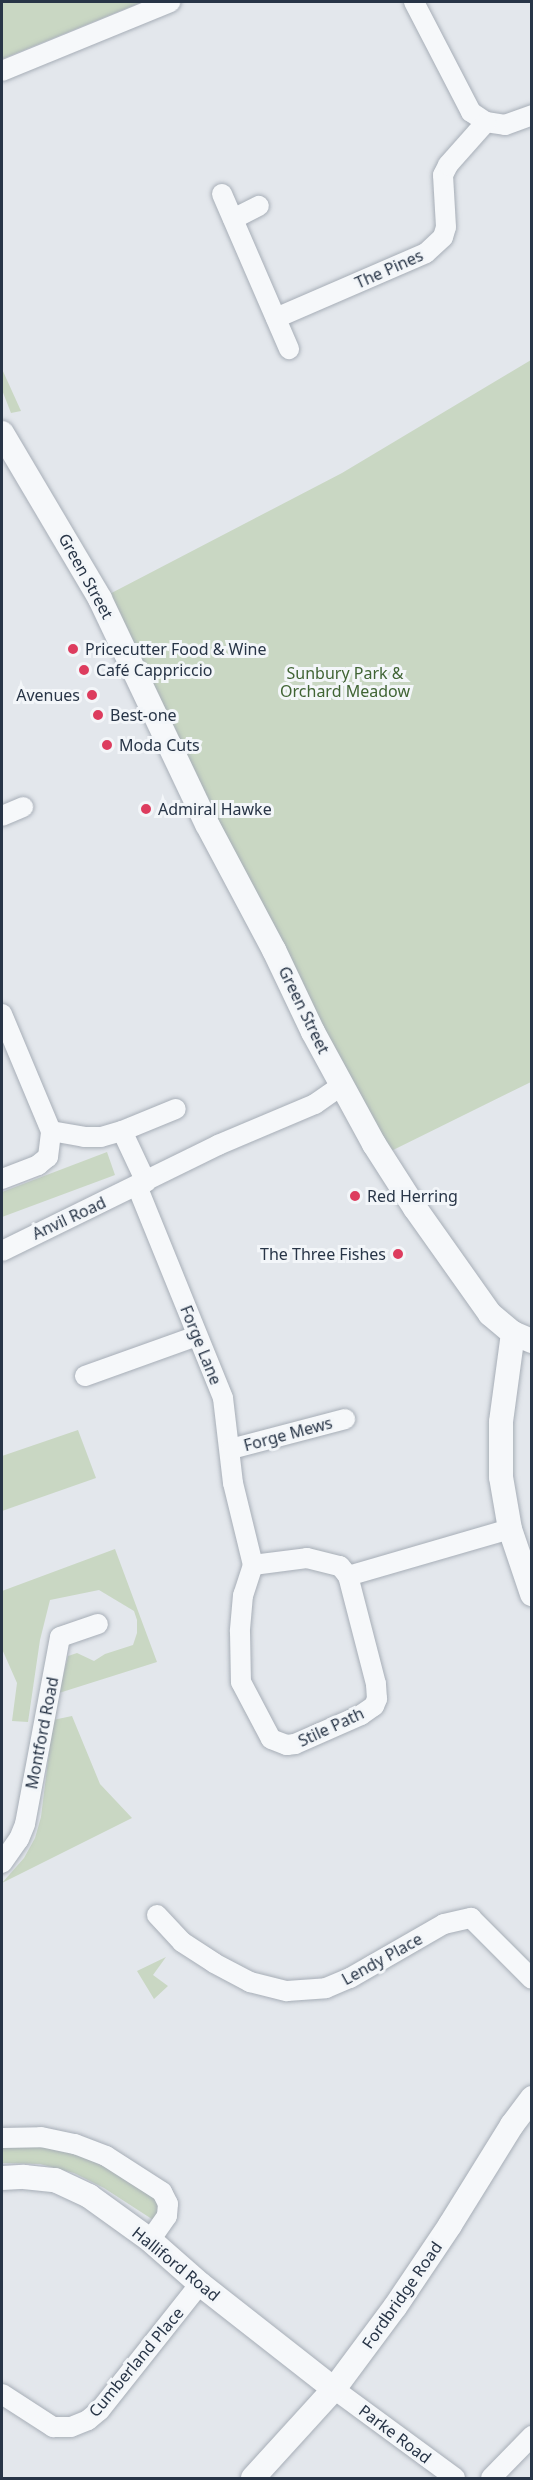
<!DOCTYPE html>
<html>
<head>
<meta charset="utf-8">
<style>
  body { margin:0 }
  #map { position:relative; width:533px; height:2480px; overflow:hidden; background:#e3e7ec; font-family:"Noto Sans",sans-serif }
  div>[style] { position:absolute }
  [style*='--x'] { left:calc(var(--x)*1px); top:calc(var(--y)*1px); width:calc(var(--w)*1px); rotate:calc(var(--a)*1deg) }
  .green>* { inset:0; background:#c9d7c3 }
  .roads { filter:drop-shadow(0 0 2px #a7aeb7) drop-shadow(0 0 2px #a7aeb7) }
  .minor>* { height:20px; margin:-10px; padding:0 10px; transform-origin:10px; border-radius:10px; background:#f6f8fa }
  .tertiary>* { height:24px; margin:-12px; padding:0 12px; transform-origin:12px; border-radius:12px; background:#f6f8fa }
  .dots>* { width:16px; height:16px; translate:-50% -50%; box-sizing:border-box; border:3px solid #f3f6f9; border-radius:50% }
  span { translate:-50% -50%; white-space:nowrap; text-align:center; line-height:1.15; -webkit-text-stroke:6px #f3f6f9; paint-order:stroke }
  .street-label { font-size:16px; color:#283547 }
  .poi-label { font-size:16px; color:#283547 }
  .left { translate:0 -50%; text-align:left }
  .right { translate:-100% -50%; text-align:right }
  .park-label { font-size:16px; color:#406434 }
  .frame { position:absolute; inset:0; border:3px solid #283547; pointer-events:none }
</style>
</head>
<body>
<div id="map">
  <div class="green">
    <i style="clip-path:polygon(2px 2px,142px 2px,2px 59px)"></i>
    <i style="clip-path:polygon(531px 360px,531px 1082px,381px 1156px,100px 599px,342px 473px)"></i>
    <i style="clip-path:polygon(2px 369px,21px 411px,11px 413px,2px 390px)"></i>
    <i style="clip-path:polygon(107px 1152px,115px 1175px,2px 1217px,2px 1192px)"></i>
    <i style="clip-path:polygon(78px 1430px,96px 1478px,2px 1511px,2px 1456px)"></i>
    <i style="clip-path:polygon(115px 1549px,157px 1662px,59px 1693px,68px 1656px,77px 1653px,94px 1661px,105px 1654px,133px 1645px,137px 1633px,137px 1620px,134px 1611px,99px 1590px,50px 1600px,40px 1640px,28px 1722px,12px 1721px,17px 1683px,2px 1649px,2px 1591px)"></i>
    <i style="clip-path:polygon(72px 1716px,100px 1784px,132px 1818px,2px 1883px,24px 1858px,35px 1838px,41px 1817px,53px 1720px)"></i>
    <i style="clip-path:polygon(166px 1957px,153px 1975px,168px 1986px,154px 1999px,137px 1971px)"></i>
    <i style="clip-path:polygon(41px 2137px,162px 2192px,161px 2225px,104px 2188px,74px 2173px,40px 2164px,2px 2163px,2px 2138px)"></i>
  </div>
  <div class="roads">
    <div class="minor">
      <i style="--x:414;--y:2;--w:124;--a:62.6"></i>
      <i style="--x:471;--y:112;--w:18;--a:34"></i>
      <i style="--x:486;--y:122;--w:19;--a:9"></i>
      <i style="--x:505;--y:125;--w:29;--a:-20"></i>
      <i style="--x:2;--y:71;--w:182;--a:-22.3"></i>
      <i style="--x:222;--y:194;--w:169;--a:66.6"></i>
      <i style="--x:233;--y:219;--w:29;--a:-27"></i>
      <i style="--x:276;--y:318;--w:163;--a:-23.4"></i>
      <i style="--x:426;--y:253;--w:23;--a:-43"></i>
      <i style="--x:443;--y:237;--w:10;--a:-73"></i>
      <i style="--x:446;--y:227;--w:52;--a:-93.3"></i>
      <i style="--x:443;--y:175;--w:11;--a:-63"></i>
      <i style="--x:448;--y:165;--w:57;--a:-48.5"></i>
      <i style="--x:2;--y:816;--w:23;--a:-23"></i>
      <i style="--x:2;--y:1014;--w:127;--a:67.3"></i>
      <i style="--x:51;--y:1131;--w:34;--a:10"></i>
      <i style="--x:84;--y:1137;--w:17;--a:0"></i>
      <i style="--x:101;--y:1137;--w:22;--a:-16"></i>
      <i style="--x:2;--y:1179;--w:39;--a:-21"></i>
      <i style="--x:38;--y:1165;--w:13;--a:-39"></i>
      <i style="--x:48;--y:1157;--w:26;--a:-83"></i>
      <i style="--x:146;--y:1182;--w:56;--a:-115.2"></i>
      <i style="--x:122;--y:1131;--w:58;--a:-22.2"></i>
      <i style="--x:137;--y:1186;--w:229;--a:67.9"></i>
      <i style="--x:223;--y:1398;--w:86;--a:83.3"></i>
      <i style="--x:233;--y:1483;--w:84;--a:76.3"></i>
      <i style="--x:253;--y:1565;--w:32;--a:108"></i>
      <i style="--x:243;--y:1595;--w:37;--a:95"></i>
      <i style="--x:240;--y:1632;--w:50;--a:88.9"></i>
      <i style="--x:241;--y:1682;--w:64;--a:62.2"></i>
      <i style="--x:271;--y:1739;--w:17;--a:21"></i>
      <i style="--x:287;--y:1745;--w:8;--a:-7"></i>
      <i style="--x:295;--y:1744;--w:72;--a:-23.7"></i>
      <i style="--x:361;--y:1715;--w:16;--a:-35"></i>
      <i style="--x:374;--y:1706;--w:8;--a:-67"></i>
      <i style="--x:377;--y:1699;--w:15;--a:-94"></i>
      <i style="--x:376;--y:1684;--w:112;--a:-104.5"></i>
      <i style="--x:348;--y:1576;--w:169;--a:-16.2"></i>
      <i style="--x:2;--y:1251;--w:241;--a:-26.1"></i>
      <i style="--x:218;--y:1145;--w:105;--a:-22.9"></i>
      <i style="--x:315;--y:1104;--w:33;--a:-35"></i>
      <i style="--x:85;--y:1376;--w:119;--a:-19.7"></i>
      <i style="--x:231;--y:1449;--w:118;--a:-14.7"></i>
      <i style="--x:253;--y:1565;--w:54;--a:-7.4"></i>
      <i style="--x:307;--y:1558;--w:34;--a:14"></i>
      <i style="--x:340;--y:1566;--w:13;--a:51"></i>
      <i style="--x:2;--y:1863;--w:29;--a:-55"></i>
      <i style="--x:19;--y:1839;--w:16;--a:-68"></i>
      <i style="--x:25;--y:1824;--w:190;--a:-79.4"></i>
      <i style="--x:60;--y:1637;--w:40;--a:-18.9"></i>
      <i style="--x:157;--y:1915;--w:37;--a:47"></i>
      <i style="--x:182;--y:1942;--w:38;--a:33"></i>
      <i style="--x:214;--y:1963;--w:41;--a:27.8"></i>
      <i style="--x:250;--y:1982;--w:38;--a:14"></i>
      <i style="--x:287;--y:1991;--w:39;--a:-4"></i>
      <i style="--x:326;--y:1988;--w:26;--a:-23"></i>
      <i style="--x:350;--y:1978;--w:108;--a:-29.9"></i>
      <i style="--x:444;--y:1924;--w:28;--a:-13"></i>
      <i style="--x:471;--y:1918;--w:86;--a:45"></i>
      <i style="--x:2;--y:2138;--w:39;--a:-1"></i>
      <i style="--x:41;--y:2137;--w:35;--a:12"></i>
      <i style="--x:75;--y:2144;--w:33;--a:21"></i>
      <i style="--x:106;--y:2156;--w:67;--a:32.7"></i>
      <i style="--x:162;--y:2192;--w:13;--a:63"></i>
      <i style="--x:168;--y:2204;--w:12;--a:95"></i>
      <i style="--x:167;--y:2216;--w:29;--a:125"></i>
      <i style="--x:334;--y:2389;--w:150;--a:36.3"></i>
      <i style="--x:2;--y:2394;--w:61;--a:32.9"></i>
      <i style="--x:53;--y:2427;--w:18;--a:0"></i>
      <i style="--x:71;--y:2427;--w:18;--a:-22"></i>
      <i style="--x:88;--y:2420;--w:16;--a:-40"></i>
      <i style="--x:100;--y:2410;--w:161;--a:-51.6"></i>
      <i style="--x:491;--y:2478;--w:59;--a:-45.7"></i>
    </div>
    <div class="tertiary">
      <i style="--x:2;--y:433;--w:193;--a:59.4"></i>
      <i style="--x:100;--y:599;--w:249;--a:64.6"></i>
      <i style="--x:207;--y:824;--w:143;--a:62"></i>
      <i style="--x:274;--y:950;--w:91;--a:64.6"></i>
      <i style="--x:313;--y:1032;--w:128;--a:61.4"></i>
      <i style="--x:374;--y:1144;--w:76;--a:57.4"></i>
      <i style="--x:415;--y:1208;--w:130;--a:54.7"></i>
      <i style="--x:490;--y:1314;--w:30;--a:40"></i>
      <i style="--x:513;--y:1333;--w:21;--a:23"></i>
      <i style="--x:513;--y:1333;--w:90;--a:97.7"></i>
      <i style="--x:501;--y:1422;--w:55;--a:90"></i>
      <i style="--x:501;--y:1477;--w:53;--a:80.2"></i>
      <i style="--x:510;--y:1529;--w:69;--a:71.3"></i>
      <i style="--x:2;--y:2178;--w:22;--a:-3"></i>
      <i style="--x:24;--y:2177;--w:31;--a:6"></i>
      <i style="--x:55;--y:2180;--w:38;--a:25"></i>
      <i style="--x:89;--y:2196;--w:75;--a:35.8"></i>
      <i style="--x:150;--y:2240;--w:67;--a:41.3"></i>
      <i style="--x:200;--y:2284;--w:170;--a:38.1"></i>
      <i style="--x:253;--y:2478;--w:120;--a:-47.7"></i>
      <i style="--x:334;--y:2389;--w:102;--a:-53.4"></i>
      <i style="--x:395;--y:2307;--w:99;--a:-56.1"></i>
      <i style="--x:450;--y:2225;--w:118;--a:-58.2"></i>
      <i style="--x:512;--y:2125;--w:34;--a:-53"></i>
    </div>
  </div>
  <div class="dots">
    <i style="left:73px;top:649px;background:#dd3c5e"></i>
    <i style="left:84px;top:670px;background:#dd3c5e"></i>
    <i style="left:92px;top:695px;background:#dd3c5e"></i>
    <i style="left:98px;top:715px;background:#dd3c5e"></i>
    <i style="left:107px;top:745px;background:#dd3c5e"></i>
    <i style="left:146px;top:809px;background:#dd3c5e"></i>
    <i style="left:355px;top:1196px;background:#dd3c5e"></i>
    <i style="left:398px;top:1254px;background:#dd3c5e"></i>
  </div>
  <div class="street-label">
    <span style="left:389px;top:269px;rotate:-24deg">The Pines</span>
    <span style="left:86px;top:576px;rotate:61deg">Green Street</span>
    <span style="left:304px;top:1010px;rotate:64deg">Green Street</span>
    <span style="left:69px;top:1218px;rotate:-25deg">Anvil Road</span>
    <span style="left:201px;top:1345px;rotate:68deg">Forge Lane</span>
    <span style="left:288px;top:1434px;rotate:-15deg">Forge Mews</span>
    <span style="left:331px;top:1727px;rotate:-25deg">Stile Path</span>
    <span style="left:42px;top:1733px;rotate:-79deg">Montford Road</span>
    <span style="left:382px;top:1959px;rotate:-29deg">Lendy Place</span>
    <span style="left:176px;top:2264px;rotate:39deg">Halliford Road</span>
    <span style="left:402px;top:2295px;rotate:-55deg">Fordbridge Road</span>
    <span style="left:136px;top:2362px;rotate:-50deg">Cumberland Place</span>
    <span style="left:395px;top:2434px;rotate:37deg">Parke Road</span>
  </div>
  <div class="poi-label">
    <span class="left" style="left:85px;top:649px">Pricecutter Food &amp; Wine</span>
    <span class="left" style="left:96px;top:670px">Café Cappriccio</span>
    <span class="right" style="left:80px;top:695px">Avenues</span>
    <span class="left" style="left:110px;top:715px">Best-one</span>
    <span class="left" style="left:119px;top:745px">Moda Cuts</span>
    <span class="left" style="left:158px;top:809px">Admiral Hawke</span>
    <span class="left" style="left:367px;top:1196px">Red Herring</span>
    <span class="right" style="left:386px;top:1254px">The Three Fishes</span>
  </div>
  <div class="park-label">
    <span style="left:345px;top:682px">Sunbury Park &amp;<br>Orchard Meadow</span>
  </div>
  <div class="frame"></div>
</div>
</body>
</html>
